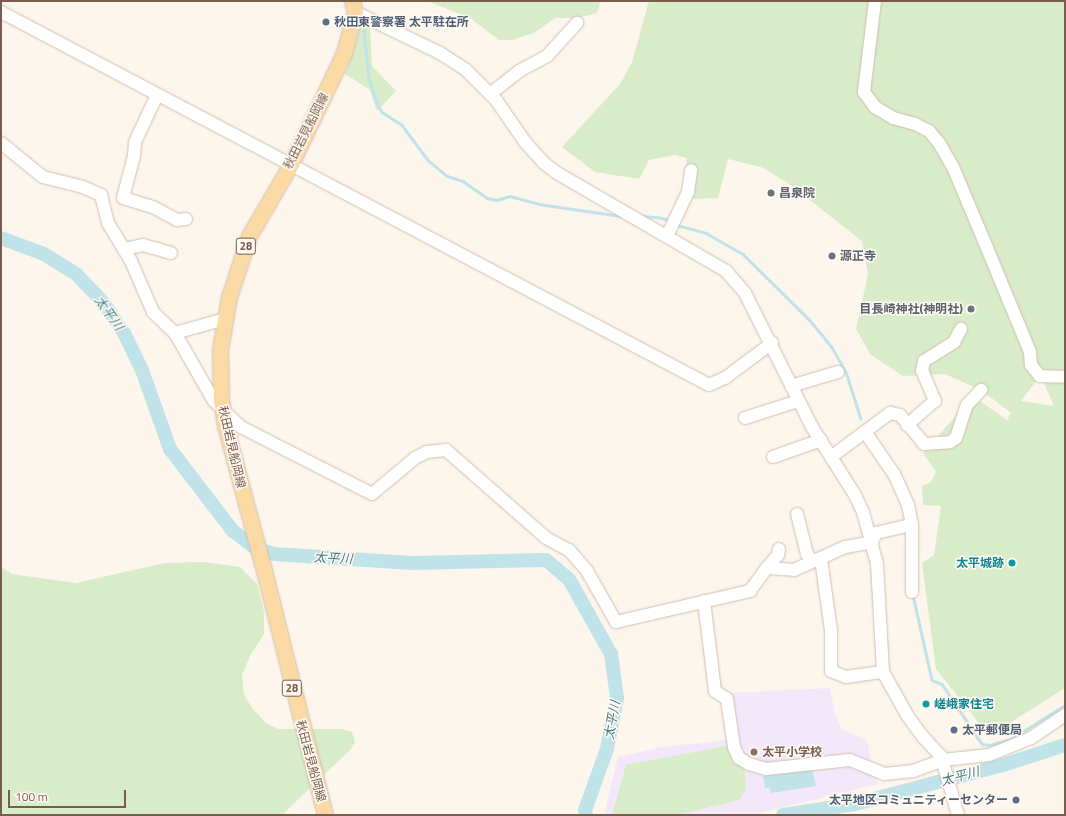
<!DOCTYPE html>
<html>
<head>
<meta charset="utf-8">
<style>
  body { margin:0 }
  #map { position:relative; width:1066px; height:816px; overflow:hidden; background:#fdf6ec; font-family:"Titillium Web","Noto Sans JP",sans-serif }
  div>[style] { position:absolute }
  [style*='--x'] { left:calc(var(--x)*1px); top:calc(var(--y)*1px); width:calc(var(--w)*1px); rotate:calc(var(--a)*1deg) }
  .education>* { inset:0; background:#f3e8fa }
  .green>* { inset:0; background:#d8ecc9 }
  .water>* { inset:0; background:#bfe3e8 }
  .stream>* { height:2.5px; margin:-1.25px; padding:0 1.25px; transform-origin:1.25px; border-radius:1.25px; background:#bfe3e8 }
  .river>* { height:14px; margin:-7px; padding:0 7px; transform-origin:7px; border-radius:7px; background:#bfe3e8 }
  .roads { filter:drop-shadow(0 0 1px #d1beb0) drop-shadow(0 0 1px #d1beb0) }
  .minor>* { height:12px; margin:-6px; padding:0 6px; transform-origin:6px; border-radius:6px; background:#fff }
  .major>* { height:15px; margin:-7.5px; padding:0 7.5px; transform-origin:7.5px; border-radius:7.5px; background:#fbd9a5 }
  .dots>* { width:11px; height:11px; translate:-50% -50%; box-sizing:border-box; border:2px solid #fffaf3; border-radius:50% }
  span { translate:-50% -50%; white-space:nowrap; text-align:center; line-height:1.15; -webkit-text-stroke:3px #fffaf3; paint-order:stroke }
  .shield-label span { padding:1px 3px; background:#fffaf3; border:1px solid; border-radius:3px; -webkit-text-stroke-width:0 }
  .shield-label { font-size:11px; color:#7a5c4d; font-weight:700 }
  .service-label { font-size:12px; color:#4e5e75; font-weight:700 }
  .left { translate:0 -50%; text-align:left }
  .right { translate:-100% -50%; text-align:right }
  .street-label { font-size:12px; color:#7a5c4d }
  .worship-label { font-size:12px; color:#5b616d; font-weight:700 }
  .culture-label { font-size:12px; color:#0d838f; font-weight:700 }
  .education-label { font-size:12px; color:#785e54; font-weight:700 }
  .water-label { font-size:13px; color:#437c86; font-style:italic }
  .frame { position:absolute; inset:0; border:2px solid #7a5c4d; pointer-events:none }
  .scale { position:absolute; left:8px; top:790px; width:118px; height:18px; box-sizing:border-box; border:2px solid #7a5c4d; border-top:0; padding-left:5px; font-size:12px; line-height:14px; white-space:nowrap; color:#7a5c4d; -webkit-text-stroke:3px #fffaf3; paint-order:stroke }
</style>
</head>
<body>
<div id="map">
  <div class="education">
    <i style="clip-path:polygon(830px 688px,835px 713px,842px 730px,867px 740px,873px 771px,878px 784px,751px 815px,604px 815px,618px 757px,661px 747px,735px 739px,727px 693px)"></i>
  </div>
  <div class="green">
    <i style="clip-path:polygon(427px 1px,601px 1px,597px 13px,577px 18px,555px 18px,534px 33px,512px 40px,499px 40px,470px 18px)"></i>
    <i style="clip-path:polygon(evenodd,649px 1px,1065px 1px,1065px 688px,989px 736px,936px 669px,922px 563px,934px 555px,941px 506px,923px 505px,922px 486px,931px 482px,936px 472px,923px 453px,973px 396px,1007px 420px,1011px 413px,981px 390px,945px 374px,903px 376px,871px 355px,856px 329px,868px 274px,862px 241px,788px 183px,761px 167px,728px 159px,718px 198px,692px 199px,686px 158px,675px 155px,649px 160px,639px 179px,595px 172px,562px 147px,620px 84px,632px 62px,649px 1px,1040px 376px,1041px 376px,1054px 406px,1021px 401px,1040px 376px)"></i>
    <i style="clip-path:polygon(359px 26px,370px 27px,372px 66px,396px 91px,377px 111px,370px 90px,345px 74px)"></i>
    <i style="clip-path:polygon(203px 562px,240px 567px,257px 584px,264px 612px,264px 634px,251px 654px,242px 675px,244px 695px,253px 709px,266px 723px,279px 729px,341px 729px,352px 732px,355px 742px,350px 750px,282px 815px,1px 815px,1px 567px,12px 574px,76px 583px,165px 563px)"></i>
    <i style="clip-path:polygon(731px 745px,744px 766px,746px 789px,739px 800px,677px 815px,612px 815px,626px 765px)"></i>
  </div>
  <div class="water">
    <i style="clip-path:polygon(812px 768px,816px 786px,771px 793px,770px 788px,765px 788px,763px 776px)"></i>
  </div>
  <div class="stream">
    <i style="--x:364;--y:31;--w:47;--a:83.9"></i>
    <i style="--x:369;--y:78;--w:28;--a:72"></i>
    <i style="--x:378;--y:105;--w:8;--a:60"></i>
    <i style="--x:382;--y:112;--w:24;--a:33"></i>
    <i style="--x:402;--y:125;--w:44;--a:53.4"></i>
    <i style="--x:428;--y:160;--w:25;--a:40"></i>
    <i style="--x:447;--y:176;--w:17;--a:17"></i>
    <i style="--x:463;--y:181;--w:29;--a:35"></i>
    <i style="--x:487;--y:198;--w:10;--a:11"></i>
    <i style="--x:497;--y:200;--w:14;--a:-17"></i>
    <i style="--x:510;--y:196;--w:30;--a:15"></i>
    <i style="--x:539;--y:204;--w:82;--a:8.4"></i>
    <i style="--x:641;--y:216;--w:16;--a:4"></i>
    <i style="--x:657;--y:217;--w:13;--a:13"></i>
    <i style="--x:677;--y:225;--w:30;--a:15"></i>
    <i style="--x:706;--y:233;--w:43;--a:29.6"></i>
    <i style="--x:743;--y:254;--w:93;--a:44.6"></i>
    <i style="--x:809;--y:319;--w:36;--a:51"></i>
    <i style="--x:832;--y:347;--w:29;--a:61"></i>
    <i style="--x:846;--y:372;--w:49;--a:72.3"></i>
    <i style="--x:913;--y:595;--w:87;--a:77.4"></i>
    <i style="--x:932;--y:680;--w:11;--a:22"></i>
    <i style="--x:942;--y:684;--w:72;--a:56.3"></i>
    <i style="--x:982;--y:744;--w:8;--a:7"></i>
    <i style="--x:990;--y:745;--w:22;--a:-16"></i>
    <i style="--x:1011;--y:739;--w:64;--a:-32.2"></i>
  </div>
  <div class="river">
    <i style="--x:1;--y:238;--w:46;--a:20.4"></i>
    <i style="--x:44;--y:254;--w:39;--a:32"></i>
    <i style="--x:77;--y:275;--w:37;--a:46"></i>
    <i style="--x:103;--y:302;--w:37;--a:56"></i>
    <i style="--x:124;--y:333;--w:41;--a:64.1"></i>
    <i style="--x:142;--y:370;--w:84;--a:70.5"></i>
    <i style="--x:170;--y:449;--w:103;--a:52.5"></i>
    <i style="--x:233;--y:531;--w:30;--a:37"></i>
    <i style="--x:257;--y:549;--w:18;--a:16"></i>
    <i style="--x:274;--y:554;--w:138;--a:3.7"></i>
    <i style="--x:412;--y:563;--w:134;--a:-1.3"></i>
    <i style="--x:546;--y:560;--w:30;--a:40"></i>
    <i style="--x:569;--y:579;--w:86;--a:60.8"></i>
    <i style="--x:611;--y:654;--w:44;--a:82.2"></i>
    <i style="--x:617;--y:698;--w:52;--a:101.1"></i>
    <i style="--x:607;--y:749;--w:65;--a:109.8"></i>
    <i style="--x:585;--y:810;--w:5;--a:79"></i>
    <i style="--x:783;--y:815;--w:73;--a:-8.7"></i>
    <i style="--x:855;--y:804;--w:153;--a:-14.8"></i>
    <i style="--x:1003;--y:765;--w:65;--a:-17.9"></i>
  </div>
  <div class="roads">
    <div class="minor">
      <i style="--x:875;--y:1;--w:92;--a:96.9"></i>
      <i style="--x:864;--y:92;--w:19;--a:54"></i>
      <i style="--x:875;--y:107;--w:21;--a:31"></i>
      <i style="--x:893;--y:118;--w:23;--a:15"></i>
      <i style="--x:915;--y:124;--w:16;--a:27"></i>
      <i style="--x:929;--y:131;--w:16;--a:50"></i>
      <i style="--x:939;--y:143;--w:28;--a:60"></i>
      <i style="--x:953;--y:167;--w:88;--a:67.2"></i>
      <i style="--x:987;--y:248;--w:113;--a:67.5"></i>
      <i style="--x:1030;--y:352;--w:13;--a:86"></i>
      <i style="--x:1031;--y:365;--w:14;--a:51"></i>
      <i style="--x:1040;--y:376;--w:25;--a:2"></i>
      <i style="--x:1;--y:12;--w:800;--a:27.78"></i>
      <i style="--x:709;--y:385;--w:17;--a:-24"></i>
      <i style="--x:725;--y:378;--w:59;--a:-36.7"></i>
      <i style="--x:355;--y:12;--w:94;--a:25.8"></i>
      <i style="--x:440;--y:53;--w:30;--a:33"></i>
      <i style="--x:465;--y:69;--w:44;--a:45"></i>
      <i style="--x:496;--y:100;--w:51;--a:55.4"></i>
      <i style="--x:525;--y:142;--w:28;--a:48"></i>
      <i style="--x:544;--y:163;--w:16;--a:38"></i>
      <i style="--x:557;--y:173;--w:195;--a:30.1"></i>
      <i style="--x:726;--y:271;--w:29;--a:49"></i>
      <i style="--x:745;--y:293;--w:150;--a:63.4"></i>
      <i style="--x:812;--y:427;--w:80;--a:57.7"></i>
      <i style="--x:855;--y:495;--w:19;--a:65"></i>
      <i style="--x:863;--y:512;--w:54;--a:74.9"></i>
      <i style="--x:877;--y:564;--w:108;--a:86.8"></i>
      <i style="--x:883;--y:672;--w:49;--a:60.8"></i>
      <i style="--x:907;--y:715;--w:29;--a:54"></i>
      <i style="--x:924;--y:738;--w:25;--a:47"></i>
      <i style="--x:941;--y:756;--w:61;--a:73.9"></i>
      <i style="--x:490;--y:94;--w:37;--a:-38"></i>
      <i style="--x:519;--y:71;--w:32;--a:-28"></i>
      <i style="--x:547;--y:56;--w:45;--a:-47.7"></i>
      <i style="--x:157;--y:95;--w:52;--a:115.1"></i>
      <i style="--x:135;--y:142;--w:14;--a:94"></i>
      <i style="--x:134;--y:156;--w:43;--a:104.7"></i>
      <i style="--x:123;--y:198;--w:31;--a:17"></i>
      <i style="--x:153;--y:207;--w:27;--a:28"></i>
      <i style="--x:177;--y:220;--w:9;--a:-6"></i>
      <i style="--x:1;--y:143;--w:54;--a:39"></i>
      <i style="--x:43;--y:177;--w:41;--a:14"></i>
      <i style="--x:83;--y:187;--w:20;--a:24"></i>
      <i style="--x:101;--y:195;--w:29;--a:76"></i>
      <i style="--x:108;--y:223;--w:44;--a:58.8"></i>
      <i style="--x:131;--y:261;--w:56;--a:66.7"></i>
      <i style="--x:153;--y:312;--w:30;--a:44"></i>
      <i style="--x:175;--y:333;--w:78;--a:60.2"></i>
      <i style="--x:214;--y:401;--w:37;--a:44"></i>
      <i style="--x:241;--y:427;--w:147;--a:27.1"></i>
      <i style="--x:372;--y:494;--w:56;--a:-39.9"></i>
      <i style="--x:415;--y:458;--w:13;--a:-27"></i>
      <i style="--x:427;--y:452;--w:19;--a:-6"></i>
      <i style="--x:446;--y:450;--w:133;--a:41.3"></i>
      <i style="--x:546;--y:538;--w:26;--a:28"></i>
      <i style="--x:569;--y:550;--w:28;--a:49"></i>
      <i style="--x:587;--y:571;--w:59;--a:60.4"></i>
      <i style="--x:616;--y:622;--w:138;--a:-13"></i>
      <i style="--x:750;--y:591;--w:29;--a:-54"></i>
      <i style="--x:767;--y:568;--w:27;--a:4"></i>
      <i style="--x:794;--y:570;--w:56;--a:-24.3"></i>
      <i style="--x:845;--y:547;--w:27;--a:-10"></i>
      <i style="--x:872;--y:542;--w:10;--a:-66"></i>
      <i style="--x:876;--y:533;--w:37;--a:-13"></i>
      <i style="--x:912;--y:525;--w:20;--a:-101"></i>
      <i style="--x:908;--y:505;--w:34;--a:-114"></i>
      <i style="--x:894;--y:474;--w:51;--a:-124.6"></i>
      <i style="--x:667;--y:236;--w:49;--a:-64.5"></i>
      <i style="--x:688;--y:192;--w:22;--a:-82"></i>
      <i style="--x:124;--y:249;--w:19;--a:-12"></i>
      <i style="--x:143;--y:245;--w:29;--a:16"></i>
      <i style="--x:175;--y:333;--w:52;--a:-15.6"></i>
      <i style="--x:791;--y:386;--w:49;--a:-16.6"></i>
      <i style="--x:745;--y:418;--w:56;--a:-17.8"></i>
      <i style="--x:907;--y:425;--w:37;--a:-41"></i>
      <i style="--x:935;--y:401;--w:33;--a:-113"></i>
      <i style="--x:922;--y:371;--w:10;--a:-79"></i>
      <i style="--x:924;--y:361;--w:36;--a:-32"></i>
      <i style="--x:954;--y:342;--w:15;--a:-62"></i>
      <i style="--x:773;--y:457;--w:51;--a:-19.5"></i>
      <i style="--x:831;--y:457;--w:74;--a:-36.7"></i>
      <i style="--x:890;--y:413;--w:10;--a:11"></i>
      <i style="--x:900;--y:415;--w:38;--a:50"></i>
      <i style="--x:924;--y:444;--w:26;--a:-4"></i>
      <i style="--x:950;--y:442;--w:7;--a:-34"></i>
      <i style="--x:956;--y:438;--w:35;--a:-72"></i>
      <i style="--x:967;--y:405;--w:21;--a:-47"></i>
      <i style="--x:797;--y:514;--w:41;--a:76"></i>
      <i style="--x:807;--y:554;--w:7;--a:63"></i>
      <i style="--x:810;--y:560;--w:11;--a:-5"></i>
      <i style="--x:821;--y:559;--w:72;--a:82"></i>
      <i style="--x:831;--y:630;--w:41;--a:90"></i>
      <i style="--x:831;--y:671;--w:16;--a:22"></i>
      <i style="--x:846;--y:677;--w:37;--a:-8"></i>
      <i style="--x:912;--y:525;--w:67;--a:90"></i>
      <i style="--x:767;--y:568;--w:17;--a:-50"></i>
      <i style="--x:778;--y:555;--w:6;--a:-81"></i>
      <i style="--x:704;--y:601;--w:91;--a:83"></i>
      <i style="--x:715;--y:691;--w:14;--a:34"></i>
      <i style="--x:727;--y:699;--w:49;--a:81.7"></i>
      <i style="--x:734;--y:747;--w:12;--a:66"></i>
      <i style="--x:739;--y:758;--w:12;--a:31"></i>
      <i style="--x:749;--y:764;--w:18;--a:16"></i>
      <i style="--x:766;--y:769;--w:84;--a:-6.1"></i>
      <i style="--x:850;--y:760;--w:37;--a:22"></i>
      <i style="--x:884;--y:774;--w:29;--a:-6"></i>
      <i style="--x:913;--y:771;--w:32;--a:-20"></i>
      <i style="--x:943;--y:760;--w:46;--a:-6.2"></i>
      <i style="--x:989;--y:755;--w:45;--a:-22"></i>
      <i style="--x:1031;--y:738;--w:41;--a:-34.1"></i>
    </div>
    <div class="major">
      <i style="--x:325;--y:815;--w:256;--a:-104"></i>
      <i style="--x:263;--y:567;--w:147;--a:-105"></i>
      <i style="--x:225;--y:425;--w:25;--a:-99"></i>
      <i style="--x:221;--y:400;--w:50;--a:-91.1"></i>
      <i style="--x:220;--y:350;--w:54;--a:-80.4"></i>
      <i style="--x:229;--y:297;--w:64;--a:-71.8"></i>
      <i style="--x:249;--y:236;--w:83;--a:-59.7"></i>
      <i style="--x:291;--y:164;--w:123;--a:-64.5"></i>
      <i style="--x:344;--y:53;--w:42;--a:-75"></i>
      <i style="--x:355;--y:12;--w:11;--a:-105"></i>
    </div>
  </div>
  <div class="dots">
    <i style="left:326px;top:22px;background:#5c6f8a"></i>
    <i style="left:771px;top:193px;background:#6b7280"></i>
    <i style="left:832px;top:256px;background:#6b7280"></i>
    <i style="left:971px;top:309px;background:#6b7280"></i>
    <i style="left:1012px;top:563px;background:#0f9aa8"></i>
    <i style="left:926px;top:704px;background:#0f9aa8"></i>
    <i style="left:954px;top:730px;background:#5c6f8a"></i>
    <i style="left:754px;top:752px;background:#8d6e63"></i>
    <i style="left:1016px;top:800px;background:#5c6f8a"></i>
  </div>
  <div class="shield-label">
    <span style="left:246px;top:246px">28</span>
    <span style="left:292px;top:688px">28</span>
  </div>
  <div class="service-label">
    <span class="left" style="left:334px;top:22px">秋田東警察署 太平駐在所</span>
    <span class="left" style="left:962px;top:730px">太平郵便局</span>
    <span class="right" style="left:1008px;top:800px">太平地区コミュニティーセンター</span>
  </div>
  <div class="street-label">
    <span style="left:306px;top:131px;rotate:-63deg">秋田岩見船岡線</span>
    <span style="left:232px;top:447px;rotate:77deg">秋田岩見船岡線</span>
    <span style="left:311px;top:761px;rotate:75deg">秋田岩見船岡線</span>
  </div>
  <div class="worship-label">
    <span class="left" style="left:779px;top:193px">昌泉院</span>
    <span class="left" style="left:840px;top:256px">源正寺</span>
    <span class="right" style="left:963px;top:309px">目長崎神社(神明社)</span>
  </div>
  <div class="culture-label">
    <span class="right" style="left:1004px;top:563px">太平城跡</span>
    <span class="left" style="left:934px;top:704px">嵯峨家住宅</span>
  </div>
  <div class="education-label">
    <span class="left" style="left:762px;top:752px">太平小学校</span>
  </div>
  <div class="water-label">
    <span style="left:109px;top:313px;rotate:54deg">太平川</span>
    <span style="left:333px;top:558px;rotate:3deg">太平川</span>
    <span style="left:612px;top:720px;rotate:-80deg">太平川</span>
    <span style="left:960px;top:776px;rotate:-15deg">太平川</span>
  </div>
  <div class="frame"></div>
  <div class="scale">100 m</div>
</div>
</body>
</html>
